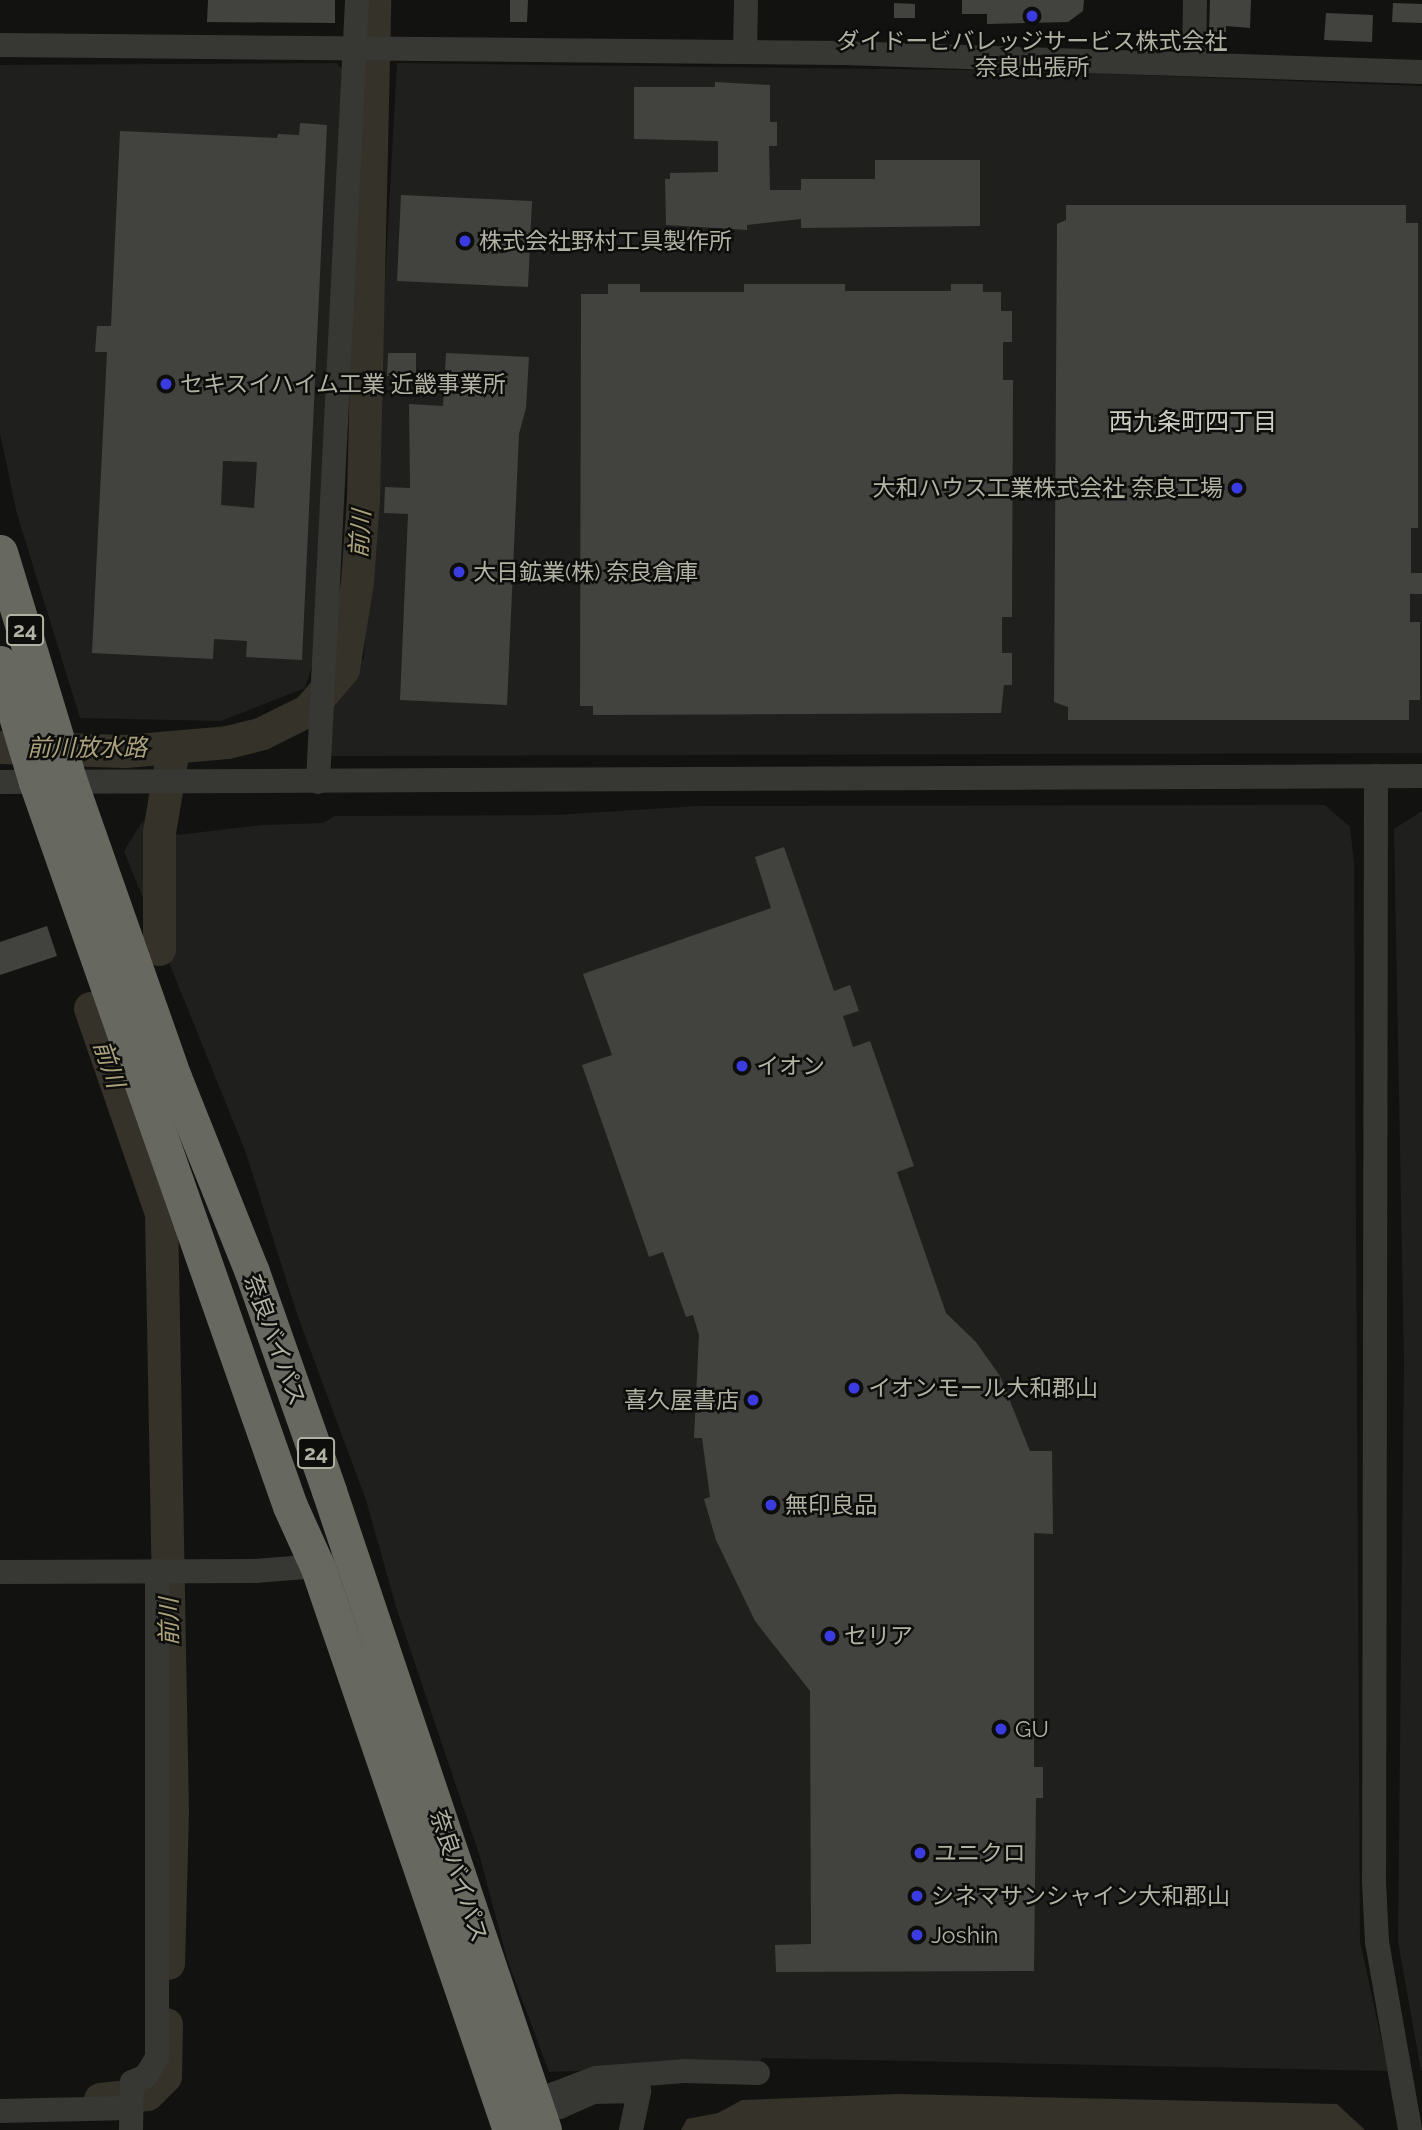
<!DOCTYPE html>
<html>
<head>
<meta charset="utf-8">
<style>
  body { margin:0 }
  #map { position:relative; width:1422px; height:2130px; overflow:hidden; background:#121311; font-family:Raleway,"Noto Sans JP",sans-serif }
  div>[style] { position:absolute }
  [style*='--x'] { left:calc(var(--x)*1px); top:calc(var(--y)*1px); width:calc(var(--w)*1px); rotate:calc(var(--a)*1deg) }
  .built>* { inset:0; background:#1f201d }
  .water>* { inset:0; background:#353229 }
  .river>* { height:33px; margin:-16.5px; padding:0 16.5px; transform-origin:16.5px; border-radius:16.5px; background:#353229 }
  .building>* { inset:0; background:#42433e }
  .minor>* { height:24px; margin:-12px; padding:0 12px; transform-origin:12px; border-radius:12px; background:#373733 }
  .highway>* { height:35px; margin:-17.5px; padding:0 17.5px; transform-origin:17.5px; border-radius:17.5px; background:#67685f }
  .dots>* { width:19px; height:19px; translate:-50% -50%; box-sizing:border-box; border:4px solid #0d0e0c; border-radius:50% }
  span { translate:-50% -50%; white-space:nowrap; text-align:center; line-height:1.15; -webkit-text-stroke:5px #0d0e0c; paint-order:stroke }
  .shield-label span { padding:2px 5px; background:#0d0e0c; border:2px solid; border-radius:5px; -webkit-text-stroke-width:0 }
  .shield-label { font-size:21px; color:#b2b2a4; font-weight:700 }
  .poi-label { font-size:23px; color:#b2b2a4 }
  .left { translate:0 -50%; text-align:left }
  .right { translate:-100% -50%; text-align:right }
  .street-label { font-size:23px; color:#b2b2a4 }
  .neighbourhood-label { font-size:24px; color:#cecfc4 }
  .water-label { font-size:24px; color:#aba27d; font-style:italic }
</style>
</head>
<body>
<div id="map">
  <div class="built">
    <i style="clip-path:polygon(336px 63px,346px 73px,314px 659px,305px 688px,221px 721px,80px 718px,17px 514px,0 433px,0 65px)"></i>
    <i style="clip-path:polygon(397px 63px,1032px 71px,1422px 86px,1422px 753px,330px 756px,333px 696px,364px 658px)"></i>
    <i style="clip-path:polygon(1325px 805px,1350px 827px,1354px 863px,1360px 1941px,1388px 2071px,762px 2058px,759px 2063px,549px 2072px,507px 1959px,480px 1857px,397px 1610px,366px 1500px,297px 1314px,246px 1153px,124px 851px,142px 822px,155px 816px,169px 817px,177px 835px,263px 825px,323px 823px,335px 816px,555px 815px,698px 806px)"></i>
    <i style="clip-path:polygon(1422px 811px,1422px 2071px,1421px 2071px,1398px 1941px,1404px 1362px,1394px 829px)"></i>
  </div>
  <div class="water">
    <i style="clip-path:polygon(898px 2094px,1337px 2104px,1365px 2130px,681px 2130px,687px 2119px,718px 2113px,742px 2100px)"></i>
  </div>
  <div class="river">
    <i style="--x:0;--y:747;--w:125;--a:1.8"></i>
    <i style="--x:125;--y:751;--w:102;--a:-5"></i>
    <i style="--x:227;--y:742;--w:36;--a:-14"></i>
    <i style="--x:262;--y:733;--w:51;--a:-26.6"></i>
    <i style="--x:308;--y:710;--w:54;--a:-49.5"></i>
    <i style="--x:343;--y:669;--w:88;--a:-80.9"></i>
    <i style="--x:357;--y:582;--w:83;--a:-85.9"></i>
    <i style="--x:363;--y:499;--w:499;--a:-88.7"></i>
    <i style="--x:159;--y:949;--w:117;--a:-90"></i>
    <i style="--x:159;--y:832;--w:84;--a:-80.4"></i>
    <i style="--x:90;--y:1008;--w:217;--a:70.9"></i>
    <i style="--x:161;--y:1213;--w:598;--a:88.95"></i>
    <i style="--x:172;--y:1811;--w:152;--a:91.5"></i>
    <i style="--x:100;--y:2099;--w:47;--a:-6.1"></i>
    <i style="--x:147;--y:2094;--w:25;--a:-45"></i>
    <i style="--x:165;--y:2076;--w:52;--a:-88.9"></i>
  </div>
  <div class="building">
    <i style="clip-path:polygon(208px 0,335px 0,335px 23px,207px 22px)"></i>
    <i style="clip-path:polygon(510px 0,528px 0,527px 22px,510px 22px)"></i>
    <i style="clip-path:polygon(962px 0,1084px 0,1083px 11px,1068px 22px,987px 24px,987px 14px,962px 14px)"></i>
    <i style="clip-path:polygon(1210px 0,1251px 0,1250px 28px,1226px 26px,1226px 32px,1209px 32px)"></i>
    <i style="clip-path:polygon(894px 3px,915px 4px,915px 18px,894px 18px)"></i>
    <i style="clip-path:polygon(1393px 3px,1422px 4px,1422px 23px,1392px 22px)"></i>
    <i style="clip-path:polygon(1326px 13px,1373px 15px,1372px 42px,1324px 40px)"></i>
    <i style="clip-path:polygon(715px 82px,770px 85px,770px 122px,777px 122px,777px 146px,769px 146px,770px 190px,801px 190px,801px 179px,875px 179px,875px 160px,980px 160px,980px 226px,801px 228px,801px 219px,747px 225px,747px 230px,666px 225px,665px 179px,670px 179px,670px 173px,718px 172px,718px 141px,634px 139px,634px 87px,715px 87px)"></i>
    <i style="clip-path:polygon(evenodd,300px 123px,327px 125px,302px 660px,246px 657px,247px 641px,214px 639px,213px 659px,92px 653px,107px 352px,95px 352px,97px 326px,111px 326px,120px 131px,277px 138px,278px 134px,299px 135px,300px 123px,223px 461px,257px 462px,254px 508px,221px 505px,223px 461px)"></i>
    <i style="clip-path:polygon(401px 195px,532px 201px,528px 287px,397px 281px)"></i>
    <i style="clip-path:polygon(1066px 205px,1406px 205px,1406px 223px,1418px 223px,1418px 528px,1411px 528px,1411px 573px,1422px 573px,1422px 594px,1410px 594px,1410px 622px,1420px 622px,1420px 700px,1409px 700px,1409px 720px,1068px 720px,1068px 707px,1054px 702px,1057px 224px,1066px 220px)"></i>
    <i style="clip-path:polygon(608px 284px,640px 284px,640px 292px,744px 292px,744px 284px,845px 284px,845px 291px,951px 291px,951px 284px,983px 284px,983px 292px,1001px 292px,1001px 311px,1012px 311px,1012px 342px,1003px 342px,1003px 380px,1013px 380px,1012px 617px,1002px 617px,1002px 653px,1012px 653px,1012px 685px,1004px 685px,1001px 713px,593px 715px,593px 706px,580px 706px,581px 294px,608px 294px)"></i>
    <i style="clip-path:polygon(388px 353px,416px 353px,416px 376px,387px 376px)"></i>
    <i style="clip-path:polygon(446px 353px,529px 357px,526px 408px,519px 434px,507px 705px,400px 700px,408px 514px,384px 513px,385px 487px,410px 488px,409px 404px,443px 406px)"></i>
    <i style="clip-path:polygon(784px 847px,834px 991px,850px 985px,859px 1011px,843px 1016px,853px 1047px,870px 1041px,914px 1166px,897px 1172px,946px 1313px,976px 1342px,1000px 1376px,1030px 1451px,1052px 1451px,1053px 1534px,1034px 1533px,1034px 1767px,1043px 1767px,1043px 1798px,1036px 1798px,1034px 1971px,776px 1972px,775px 1945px,811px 1944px,810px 1691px,755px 1621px,716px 1540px,704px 1499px,710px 1497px,702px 1438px,694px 1438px,699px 1335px,693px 1315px,686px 1317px,663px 1252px,649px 1257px,582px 1065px,612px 1055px,583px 974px,771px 908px,755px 857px)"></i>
    <i style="clip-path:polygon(47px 926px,57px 956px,0 975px,0 942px)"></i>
  </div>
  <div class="minor">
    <i style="--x:0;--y:45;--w:843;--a:0.54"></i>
    <i style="--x:843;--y:53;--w:579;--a:1.88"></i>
    <i style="--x:745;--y:52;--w:52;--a:-88.9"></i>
    <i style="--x:1194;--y:63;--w:63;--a:-89.1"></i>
    <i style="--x:1376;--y:776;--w:1106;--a:90.1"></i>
    <i style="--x:1374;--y:1882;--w:60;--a:87.1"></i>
    <i style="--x:1377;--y:1942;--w:191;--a:80"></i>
    <i style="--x:0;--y:782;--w:1422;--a:-0.24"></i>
    <i style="--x:318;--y:782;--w:783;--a:-87.14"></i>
    <i style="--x:0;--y:1572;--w:255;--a:-0.2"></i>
    <i style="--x:255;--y:1571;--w:76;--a:-4.5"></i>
    <i style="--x:0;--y:2111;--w:131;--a:-1.3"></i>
    <i style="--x:131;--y:2130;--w:48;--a:-88.8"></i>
    <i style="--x:132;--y:2082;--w:15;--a:-23"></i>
    <i style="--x:146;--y:2076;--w:21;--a:-59"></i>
    <i style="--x:157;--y:2058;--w:487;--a:-90"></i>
    <i style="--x:631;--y:2130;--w:40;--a:-78"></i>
    <i style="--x:639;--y:2091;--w:46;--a:178.8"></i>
    <i style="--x:593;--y:2092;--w:37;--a:156"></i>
    <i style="--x:559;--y:2107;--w:14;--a:-111"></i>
    <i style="--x:554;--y:2094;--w:45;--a:-20.9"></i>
    <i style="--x:596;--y:2078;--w:88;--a:-4.5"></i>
    <i style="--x:684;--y:2071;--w:74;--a:1.5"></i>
  </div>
  <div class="highway">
    <i style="--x:0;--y:552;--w:240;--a:73.1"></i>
    <i style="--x:70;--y:782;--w:313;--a:70.6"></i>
    <i style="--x:174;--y:1077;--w:210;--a:68.2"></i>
    <i style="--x:252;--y:1272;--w:232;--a:70.6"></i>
    <i style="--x:329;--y:1491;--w:674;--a:71.4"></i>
    <i style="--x:0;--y:663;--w:124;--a:73.2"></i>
    <i style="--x:36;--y:782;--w:767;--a:70.67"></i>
    <i style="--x:290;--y:1506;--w:68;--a:65.7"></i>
    <i style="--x:318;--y:1568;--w:594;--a:71.14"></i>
  </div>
  <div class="dots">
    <i style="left:1032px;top:16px;background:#3a3ce2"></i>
    <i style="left:465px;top:241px;background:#3a3ce2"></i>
    <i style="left:166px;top:384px;background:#3a3ce2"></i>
    <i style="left:1237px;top:488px;background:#3a3ce2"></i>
    <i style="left:459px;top:572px;background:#3a3ce2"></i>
    <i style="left:742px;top:1066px;background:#3a3ce2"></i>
    <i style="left:854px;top:1388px;background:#3a3ce2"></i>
    <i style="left:753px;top:1400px;background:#3a3ce2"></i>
    <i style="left:771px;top:1505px;background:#3a3ce2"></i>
    <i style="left:830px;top:1636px;background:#3a3ce2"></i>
    <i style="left:1001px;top:1729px;background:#3a3ce2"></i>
    <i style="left:920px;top:1853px;background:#3a3ce2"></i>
    <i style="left:917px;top:1896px;background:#3a3ce2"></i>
    <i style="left:917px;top:1935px;background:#3a3ce2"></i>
  </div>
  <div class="shield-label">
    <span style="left:25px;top:630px">24</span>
    <span style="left:316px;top:1453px">24</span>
  </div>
  <div class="poi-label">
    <span style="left:1032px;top:54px">ダイドービバレッジサービス株式会社<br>奈良出張所</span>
    <span class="left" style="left:479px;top:241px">株式会社野村工具製作所</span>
    <span class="left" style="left:180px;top:384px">セキスイハイム工業 近畿事業所</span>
    <span class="right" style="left:1223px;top:488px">大和ハウス工業株式会社 奈良工場</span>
    <span class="left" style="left:473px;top:572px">大日鉱業(株) 奈良倉庫</span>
    <span class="left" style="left:756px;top:1066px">イオン</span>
    <span class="left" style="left:868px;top:1388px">イオンモール大和郡山</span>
    <span class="right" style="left:739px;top:1400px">喜久屋書店</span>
    <span class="left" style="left:785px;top:1505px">無印良品</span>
    <span class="left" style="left:844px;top:1636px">セリア</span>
    <span class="left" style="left:1015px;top:1729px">GU</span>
    <span class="left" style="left:934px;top:1853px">ユニクロ</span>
    <span class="left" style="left:931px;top:1896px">シネマサンシャイン大和郡山</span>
    <span class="left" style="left:931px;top:1935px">Joshin</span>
  </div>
  <div class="street-label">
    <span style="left:275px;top:1340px;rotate:70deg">奈良バイパス</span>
    <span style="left:459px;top:1876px;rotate:72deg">奈良バイパス</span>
  </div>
  <div class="neighbourhood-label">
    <span style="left:1193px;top:422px">西九条町四丁目</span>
  </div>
  <div class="water-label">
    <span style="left:360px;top:534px;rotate:-86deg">前川</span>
    <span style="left:87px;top:748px">前川放水路</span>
    <span style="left:109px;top:1064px;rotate:71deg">前川</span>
    <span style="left:169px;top:1622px;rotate:-91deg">前川</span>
  </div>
</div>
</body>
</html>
